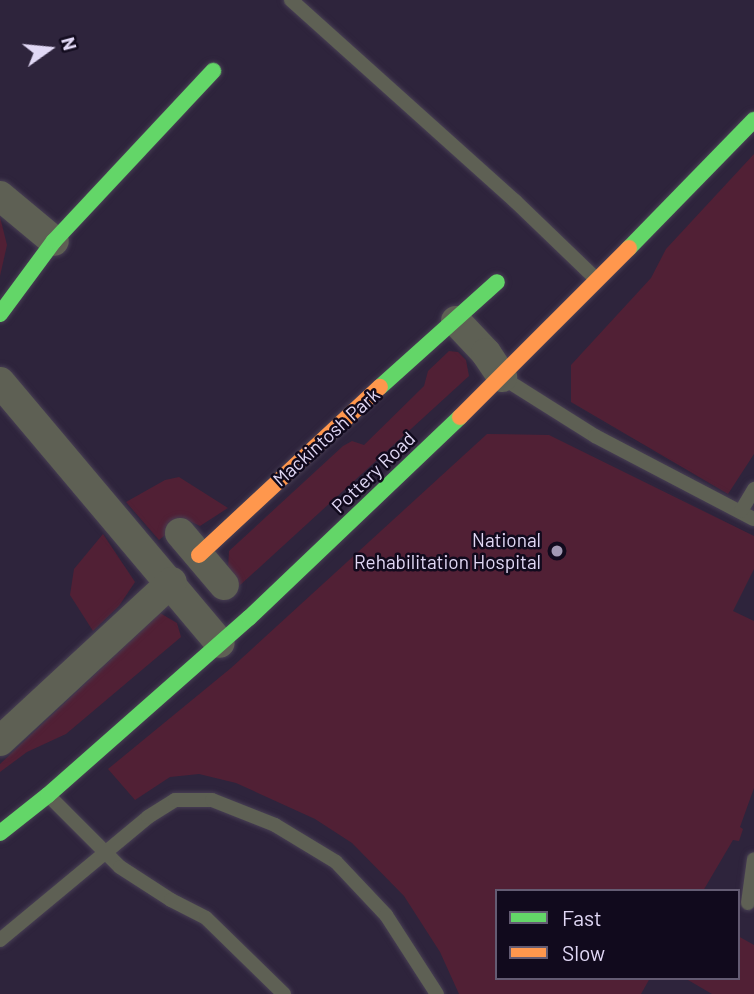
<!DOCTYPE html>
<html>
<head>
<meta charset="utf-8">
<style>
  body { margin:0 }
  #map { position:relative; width:754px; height:994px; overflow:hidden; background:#2e243c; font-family:Barlow,sans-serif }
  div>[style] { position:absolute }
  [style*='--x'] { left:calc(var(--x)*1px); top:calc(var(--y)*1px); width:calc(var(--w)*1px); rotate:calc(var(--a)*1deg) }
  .green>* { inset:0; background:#512035 }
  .roads { filter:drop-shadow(0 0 2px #483f54) drop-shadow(0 0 2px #483f54) }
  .lane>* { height:14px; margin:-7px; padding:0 7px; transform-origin:7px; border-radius:7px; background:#5e6054 }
  .street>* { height:30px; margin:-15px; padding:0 15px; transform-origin:15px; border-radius:15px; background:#5e6054 }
  .fast>* { height:16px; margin:-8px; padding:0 8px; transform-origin:8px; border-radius:8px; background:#63d668 }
  .slow>* { height:16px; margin:-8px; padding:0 8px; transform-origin:8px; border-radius:8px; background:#ff974d }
  .dots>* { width:19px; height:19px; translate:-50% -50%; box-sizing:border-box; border:4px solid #110a1d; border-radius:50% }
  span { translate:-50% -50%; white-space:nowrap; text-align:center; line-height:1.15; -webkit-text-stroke:5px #110a1d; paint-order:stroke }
  .street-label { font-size:19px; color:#e1d8f5 }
  .poi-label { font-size:19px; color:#e1d8f5 }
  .right { translate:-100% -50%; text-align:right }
  .legend { position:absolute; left:495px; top:889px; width:245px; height:91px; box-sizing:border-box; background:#110a1d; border:2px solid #645c73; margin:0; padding:9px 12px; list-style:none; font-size:21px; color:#e1d8f5 }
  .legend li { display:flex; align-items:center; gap:14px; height:35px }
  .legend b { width:35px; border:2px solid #645c73 }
  .north { position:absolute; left:14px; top:14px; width:70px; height:70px; -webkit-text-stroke:5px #110a1d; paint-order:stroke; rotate:75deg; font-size:19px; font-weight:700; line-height:28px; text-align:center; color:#e1d8f5 }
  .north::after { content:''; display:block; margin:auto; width:24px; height:32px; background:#e1d8f5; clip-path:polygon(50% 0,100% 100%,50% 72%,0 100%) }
</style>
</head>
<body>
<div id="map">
  <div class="green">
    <i style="clip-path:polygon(754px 154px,754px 454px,728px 494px,571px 402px,571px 365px,651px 278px,666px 249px)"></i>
    <i style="clip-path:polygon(0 217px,7px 245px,0 276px)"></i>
    <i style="clip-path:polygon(449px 351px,458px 352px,466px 360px,469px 376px,238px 587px,228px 568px,229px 551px,343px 446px,352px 441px,364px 445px,424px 386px,428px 371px)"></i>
    <i style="clip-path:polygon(487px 434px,549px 435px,754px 536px,754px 569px,733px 611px,754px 621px,754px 788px,740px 827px,743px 829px,739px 841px,733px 840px,703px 891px,497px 891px,497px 978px,650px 978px,641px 994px,459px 994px,440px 952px,404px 896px,352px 843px,315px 819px,236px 783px,199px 774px,170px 777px,135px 800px,108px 769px,231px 668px)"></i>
    <i style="clip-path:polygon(179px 477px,228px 508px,200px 526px,185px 519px,159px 540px,126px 502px,165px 480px)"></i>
    <i style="clip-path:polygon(103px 534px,135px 582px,119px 606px,93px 631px,70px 595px,74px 569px)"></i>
    <i style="clip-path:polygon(160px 613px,177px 623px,181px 637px,66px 734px,27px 752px,0 772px,0 764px)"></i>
    <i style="clip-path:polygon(738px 936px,754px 945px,754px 994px,712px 994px,688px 980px,738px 978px)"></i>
  </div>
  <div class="roads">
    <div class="lane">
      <i style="--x:291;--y:0;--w:301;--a:41.9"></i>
      <i style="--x:515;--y:201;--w:114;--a:43.9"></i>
      <i style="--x:503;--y:378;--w:109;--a:32.2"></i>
      <i style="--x:595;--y:436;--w:179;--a:27.6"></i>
      <i style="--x:741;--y:511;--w:26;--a:-59"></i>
      <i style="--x:49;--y:796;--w:100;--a:45"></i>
      <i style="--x:120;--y:867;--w:61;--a:32.9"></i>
      <i style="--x:171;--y:900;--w:39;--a:27"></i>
      <i style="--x:206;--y:918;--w:109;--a:44.3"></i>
      <i style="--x:748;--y:903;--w:44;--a:-82.2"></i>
      <i style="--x:0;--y:940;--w:192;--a:-39.7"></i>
      <i style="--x:148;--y:817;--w:32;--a:-32"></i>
      <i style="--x:175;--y:800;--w:37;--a:0"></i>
      <i style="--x:212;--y:800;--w:68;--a:21.6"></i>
      <i style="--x:275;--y:825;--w:71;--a:31.2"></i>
      <i style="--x:336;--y:862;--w:73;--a:46.7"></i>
      <i style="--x:386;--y:915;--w:94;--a:57.2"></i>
    </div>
    <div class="street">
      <i style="--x:0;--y:196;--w:70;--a:39.8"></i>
      <i style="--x:456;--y:321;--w:44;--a:46.8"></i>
      <i style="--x:486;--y:353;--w:29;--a:56"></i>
      <i style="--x:0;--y:382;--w:341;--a:49.9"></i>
      <i style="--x:180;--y:533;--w:68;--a:49.8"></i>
      <i style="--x:0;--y:741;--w:234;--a:-42.8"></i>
    </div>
    <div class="fast">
      <i style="--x:629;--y:248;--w:179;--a:-45.7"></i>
      <i style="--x:0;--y:314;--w:91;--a:-53.5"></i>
      <i style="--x:54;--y:241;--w:233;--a:-46.9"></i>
      <i style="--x:380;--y:387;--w:157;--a:-41.9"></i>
      <i style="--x:0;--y:833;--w:61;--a:-38.4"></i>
      <i style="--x:48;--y:795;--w:268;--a:-41.4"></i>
      <i style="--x:249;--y:618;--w:291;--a:-43.6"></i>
    </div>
    <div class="slow">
      <i style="--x:460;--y:417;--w:239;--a:-45"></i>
      <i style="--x:199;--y:555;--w:247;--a:-42.9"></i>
    </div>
  </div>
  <div class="dots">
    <i style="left:557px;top:551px;background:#a299b4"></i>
  </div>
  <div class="street-label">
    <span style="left:326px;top:437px;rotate:-42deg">Mackintosh Park</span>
    <span style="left:373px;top:472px;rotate:-44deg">Pottery Road</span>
  </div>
  <div class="poi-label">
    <span class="right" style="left:541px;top:551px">National<br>Rehabilitation Hospital</span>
  </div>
  <ul class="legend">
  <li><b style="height:9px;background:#63d668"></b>Fast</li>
  <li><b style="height:9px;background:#ff974d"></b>Slow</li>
  </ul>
  <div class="north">N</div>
</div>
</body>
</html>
